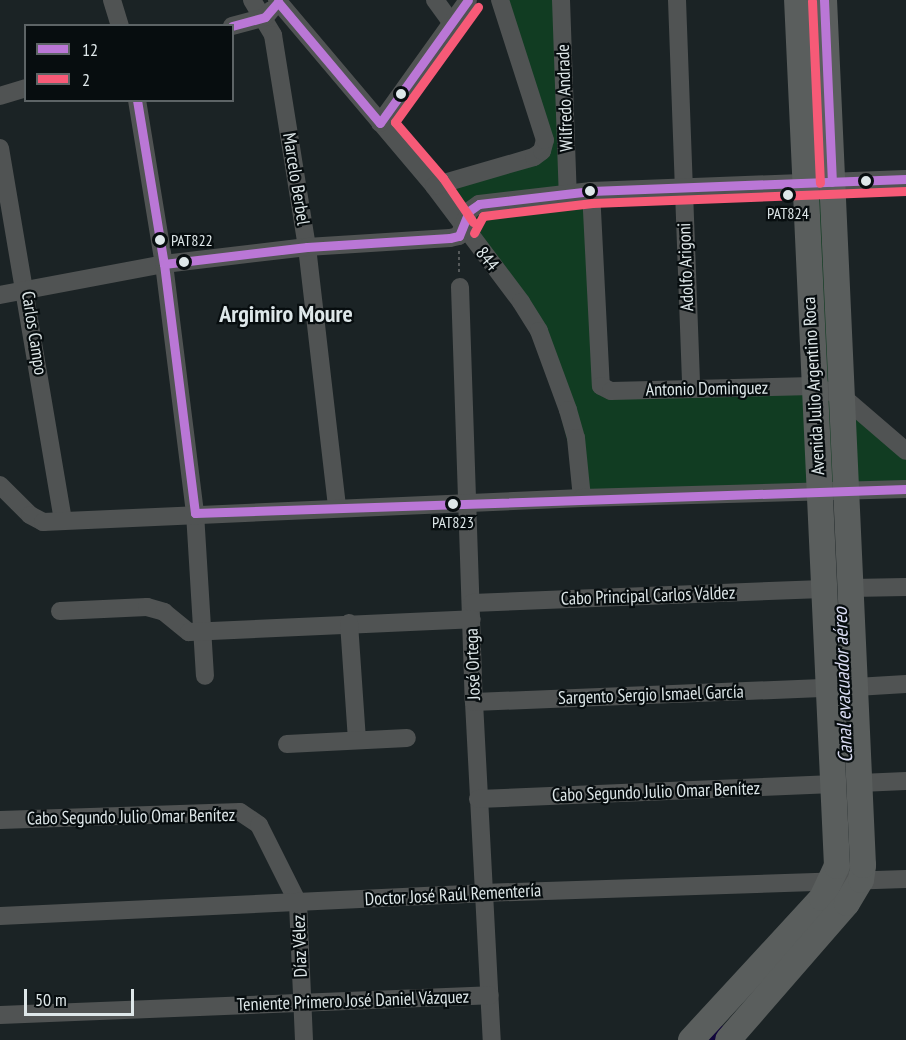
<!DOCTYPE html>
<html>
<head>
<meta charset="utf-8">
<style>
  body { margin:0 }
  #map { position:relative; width:906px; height:1040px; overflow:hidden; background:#1b2325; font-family:"PT Sans Narrow",sans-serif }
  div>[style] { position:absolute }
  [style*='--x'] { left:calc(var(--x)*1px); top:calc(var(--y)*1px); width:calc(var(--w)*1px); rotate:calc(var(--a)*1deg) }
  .green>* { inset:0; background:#113c22 }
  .stream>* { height:4.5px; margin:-2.25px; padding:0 2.25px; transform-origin:2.25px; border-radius:2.25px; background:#12063c }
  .path>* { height:2px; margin-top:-1px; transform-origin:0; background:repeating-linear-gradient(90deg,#55595a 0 3px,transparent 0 6px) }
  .street>* { height:18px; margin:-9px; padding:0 9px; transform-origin:9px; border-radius:9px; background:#505353 }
  .secondary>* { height:26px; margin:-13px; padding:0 13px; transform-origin:13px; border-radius:13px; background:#5a5e5d }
  .bus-1>* { height:9px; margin:-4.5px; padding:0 4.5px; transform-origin:4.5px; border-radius:4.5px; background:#ba77d6 }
  .bus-2>* { height:9px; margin:-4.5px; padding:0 4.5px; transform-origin:4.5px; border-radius:4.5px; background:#f75a77 }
  .dots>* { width:16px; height:16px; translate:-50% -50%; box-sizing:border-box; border:3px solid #070d0f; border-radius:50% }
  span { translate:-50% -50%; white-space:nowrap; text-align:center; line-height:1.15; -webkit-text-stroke:4.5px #070d0f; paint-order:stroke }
  .bus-label { font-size:16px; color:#dee7e9 }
  .left { translate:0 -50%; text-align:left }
  .street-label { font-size:18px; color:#dee7e9 }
  .water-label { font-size:20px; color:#dadcf3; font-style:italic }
  .district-label { font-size:24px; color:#dee7e9; font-weight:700 }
  .legend { position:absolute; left:24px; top:24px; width:210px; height:78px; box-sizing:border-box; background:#070d0f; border:2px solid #5d6466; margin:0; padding:8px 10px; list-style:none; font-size:18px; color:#dee7e9 }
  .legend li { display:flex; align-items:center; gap:12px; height:30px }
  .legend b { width:30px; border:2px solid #5d6466 }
  .scale { position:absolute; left:24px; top:989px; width:110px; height:27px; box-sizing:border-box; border:3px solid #dee7e9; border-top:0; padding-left:8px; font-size:18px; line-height:21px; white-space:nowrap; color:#dee7e9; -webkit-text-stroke:4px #070d0f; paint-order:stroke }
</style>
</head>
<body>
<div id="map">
  <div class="green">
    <i style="clip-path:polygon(500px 0,561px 0,568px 196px,591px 191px,601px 386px,813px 386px,797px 0,824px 0,842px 396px,906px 451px,906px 489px,582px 498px,539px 331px,434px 186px,542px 151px)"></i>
  </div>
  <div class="stream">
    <i style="--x:711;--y:1040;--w:16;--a:-47"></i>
  </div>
  <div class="path">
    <i style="--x:459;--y:251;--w:21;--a:90"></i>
  </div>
  <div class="street">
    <i style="--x:112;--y:0;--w:27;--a:73"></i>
    <i style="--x:252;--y:0;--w:41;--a:59"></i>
    <i style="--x:273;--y:35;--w:215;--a:80.9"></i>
    <i style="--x:307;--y:247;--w:262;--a:83.4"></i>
    <i style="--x:277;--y:0;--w:243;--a:49.8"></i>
    <i style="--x:434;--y:186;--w:145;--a:53.1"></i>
    <i style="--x:521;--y:302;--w:34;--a:58"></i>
    <i style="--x:539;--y:331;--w:84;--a:69.8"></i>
    <i style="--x:568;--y:410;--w:29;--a:74"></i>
    <i style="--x:576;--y:438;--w:60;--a:84.3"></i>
    <i style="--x:435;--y:0;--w:29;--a:54"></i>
    <i style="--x:561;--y:0;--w:197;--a:88"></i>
    <i style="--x:677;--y:0;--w:389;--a:87.9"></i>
    <i style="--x:232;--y:26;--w:34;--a:-15"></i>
    <i style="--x:265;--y:17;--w:9;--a:-49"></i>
    <i style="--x:0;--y:96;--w:27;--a:-17"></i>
    <i style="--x:137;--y:100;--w:166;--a:80.7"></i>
    <i style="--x:164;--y:264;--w:251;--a:82.9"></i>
    <i style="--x:195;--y:513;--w:163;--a:86.5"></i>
    <i style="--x:380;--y:123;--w:151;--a:-54.4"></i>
    <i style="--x:0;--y:148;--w:376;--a:80.4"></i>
    <i style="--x:434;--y:186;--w:104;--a:-16.2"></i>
    <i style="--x:534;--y:157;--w:10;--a:-37"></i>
    <i style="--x:542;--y:151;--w:11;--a:-75"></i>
    <i style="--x:545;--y:140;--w:147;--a:-107.8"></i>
    <i style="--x:591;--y:191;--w:195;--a:87.1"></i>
    <i style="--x:601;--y:386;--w:11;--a:27"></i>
    <i style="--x:611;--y:391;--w:202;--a:-1.4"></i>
    <i style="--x:813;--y:386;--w:31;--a:19"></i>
    <i style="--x:842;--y:396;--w:84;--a:40.7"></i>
    <i style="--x:460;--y:287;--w:415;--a:88.1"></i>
    <i style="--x:474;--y:702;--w:338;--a:87"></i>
    <i style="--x:0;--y:295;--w:167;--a:-10.7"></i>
    <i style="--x:164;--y:264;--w:144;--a:-6.8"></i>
    <i style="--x:307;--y:247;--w:143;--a:-3.6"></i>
    <i style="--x:450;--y:238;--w:9;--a:-13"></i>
    <i style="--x:459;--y:236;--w:27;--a:-68"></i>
    <i style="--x:469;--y:211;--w:12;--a:-35"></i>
    <i style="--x:479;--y:204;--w:113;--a:-6.6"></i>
    <i style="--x:591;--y:191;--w:315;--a:-2.2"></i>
    <i style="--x:0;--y:485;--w:42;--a:45"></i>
    <i style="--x:30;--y:515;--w:15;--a:28"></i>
    <i style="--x:43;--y:522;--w:540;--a:-2.55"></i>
    <i style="--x:582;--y:498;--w:324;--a:-1.6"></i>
    <i style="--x:851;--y:588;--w:55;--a:-1"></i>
    <i style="--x:472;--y:603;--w:351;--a:-2.3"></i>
    <i style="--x:60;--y:611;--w:87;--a:-2.6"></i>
    <i style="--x:147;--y:607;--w:18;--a:16"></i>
    <i style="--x:164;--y:612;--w:32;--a:39"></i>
    <i style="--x:189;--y:632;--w:283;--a:-2.6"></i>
    <i style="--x:349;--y:623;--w:117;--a:86.1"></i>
    <i style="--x:856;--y:687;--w:50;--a:-3.4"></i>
    <i style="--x:474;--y:702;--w:354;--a:-2.3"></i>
    <i style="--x:287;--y:744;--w:120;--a:-2.9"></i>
    <i style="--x:860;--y:783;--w:46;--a:-2.5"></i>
    <i style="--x:478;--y:799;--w:356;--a:-2.4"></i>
    <i style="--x:0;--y:820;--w:240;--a:-1.9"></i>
    <i style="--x:240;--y:812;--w:23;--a:34"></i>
    <i style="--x:259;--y:825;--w:87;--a:63.4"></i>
    <i style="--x:298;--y:903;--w:137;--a:87.5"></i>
    <i style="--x:0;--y:916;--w:483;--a:-2.7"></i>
    <i style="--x:482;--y:893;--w:424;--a:-1.9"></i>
    <i style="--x:0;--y:1015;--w:490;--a:-2.3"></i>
  </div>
  <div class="secondary">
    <i style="--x:691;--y:1040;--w:193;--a:-47.3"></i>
    <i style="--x:822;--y:898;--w:35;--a:-65"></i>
    <i style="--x:837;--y:866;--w:867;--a:-92.64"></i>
    <i style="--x:728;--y:1040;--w:181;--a:-49"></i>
    <i style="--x:847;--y:903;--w:27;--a:-59"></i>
    <i style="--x:861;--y:880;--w:15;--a:-82"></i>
    <i style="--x:863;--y:865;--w:866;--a:-92.58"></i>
  </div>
  <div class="bus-1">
    <i style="--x:824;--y:0;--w:182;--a:87.5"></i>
    <i style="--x:278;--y:2;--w:158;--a:49.9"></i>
    <i style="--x:232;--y:26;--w:34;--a:-15"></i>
    <i style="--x:265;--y:17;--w:20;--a:-49"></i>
    <i style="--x:137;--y:100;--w:166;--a:80.7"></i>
    <i style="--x:164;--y:264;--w:251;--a:82.9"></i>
    <i style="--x:195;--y:513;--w:711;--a:-1.93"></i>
    <i style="--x:380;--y:123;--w:151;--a:-54.4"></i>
    <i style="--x:164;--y:264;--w:144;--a:-6.8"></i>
    <i style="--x:307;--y:247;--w:143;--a:-3.6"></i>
    <i style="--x:450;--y:238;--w:9;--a:-13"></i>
    <i style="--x:459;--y:236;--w:27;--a:-68"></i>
    <i style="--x:469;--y:211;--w:12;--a:-35"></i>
    <i style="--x:479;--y:204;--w:113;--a:-6.6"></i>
    <i style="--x:591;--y:191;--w:315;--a:-2.2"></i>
  </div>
  <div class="bus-2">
    <i style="--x:812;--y:1;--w:182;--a:87.5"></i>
    <i style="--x:473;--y:222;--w:53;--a:-124.3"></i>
    <i style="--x:443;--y:178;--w:74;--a:-130.6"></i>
    <i style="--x:395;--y:122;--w:142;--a:-54.2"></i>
    <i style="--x:474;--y:233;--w:19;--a:-62"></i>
    <i style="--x:483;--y:216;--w:110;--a:-6.8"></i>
    <i style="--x:592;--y:203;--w:314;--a:-2.2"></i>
  </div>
  <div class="dots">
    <i style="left:401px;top:94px;background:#dee7e9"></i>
    <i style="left:866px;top:181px;background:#dee7e9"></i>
    <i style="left:590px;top:191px;background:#dee7e9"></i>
    <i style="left:788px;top:195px;background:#dee7e9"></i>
    <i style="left:160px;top:240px;background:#dee7e9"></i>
    <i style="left:184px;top:262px;background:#dee7e9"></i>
    <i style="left:453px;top:504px;background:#dee7e9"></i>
  </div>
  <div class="bus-label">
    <span style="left:788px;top:213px">PAT824</span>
    <span class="left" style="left:171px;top:240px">PAT822</span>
    <span style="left:453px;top:522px">PAT823</span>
  </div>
  <div class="street-label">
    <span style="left:565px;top:98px;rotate:-92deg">Wilfredo Andrade</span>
    <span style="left:296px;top:179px;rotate:81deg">Marcelo Berbel</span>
    <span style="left:487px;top:259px;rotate:51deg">844</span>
    <span style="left:686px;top:267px;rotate:-92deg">Adolfo Arigoni</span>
    <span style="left:34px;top:333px;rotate:81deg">Carlos Campo</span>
    <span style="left:814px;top:386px;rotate:-93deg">Avenida Julio Argentino Roca</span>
    <span style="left:707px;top:389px;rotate:-1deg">Antonio Dominguez</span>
    <span style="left:648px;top:596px;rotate:-2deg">Cabo Principal Carlos Valdez</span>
    <span style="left:473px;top:664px;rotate:-92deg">José Ortega</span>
    <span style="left:651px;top:695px;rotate:-2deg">Sargento Sergio Ismael García</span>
    <span style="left:656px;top:792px;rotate:-2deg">Cabo Segundo Julio Omar Benítez</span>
    <span style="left:131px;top:817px;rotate:-1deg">Cabo Segundo Julio Omar Benítez</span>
    <span style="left:453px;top:895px;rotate:-3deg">Doctor José Raúl Rementería</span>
    <span style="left:300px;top:946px;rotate:-92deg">Díaz Vélez</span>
    <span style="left:353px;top:1001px;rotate:-2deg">Teniente Primero José Daniel Vázquez</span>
  </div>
  <div class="water-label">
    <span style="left:843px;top:685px;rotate:-92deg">Canal evacuador aéreo</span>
  </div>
  <div class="district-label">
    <span style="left:286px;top:314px">Argimiro Moure</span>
  </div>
  <ul class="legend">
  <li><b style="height:8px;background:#ba77d6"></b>12</li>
  <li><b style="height:8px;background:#f75a77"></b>2</li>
  </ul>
  <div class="scale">50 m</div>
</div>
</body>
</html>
